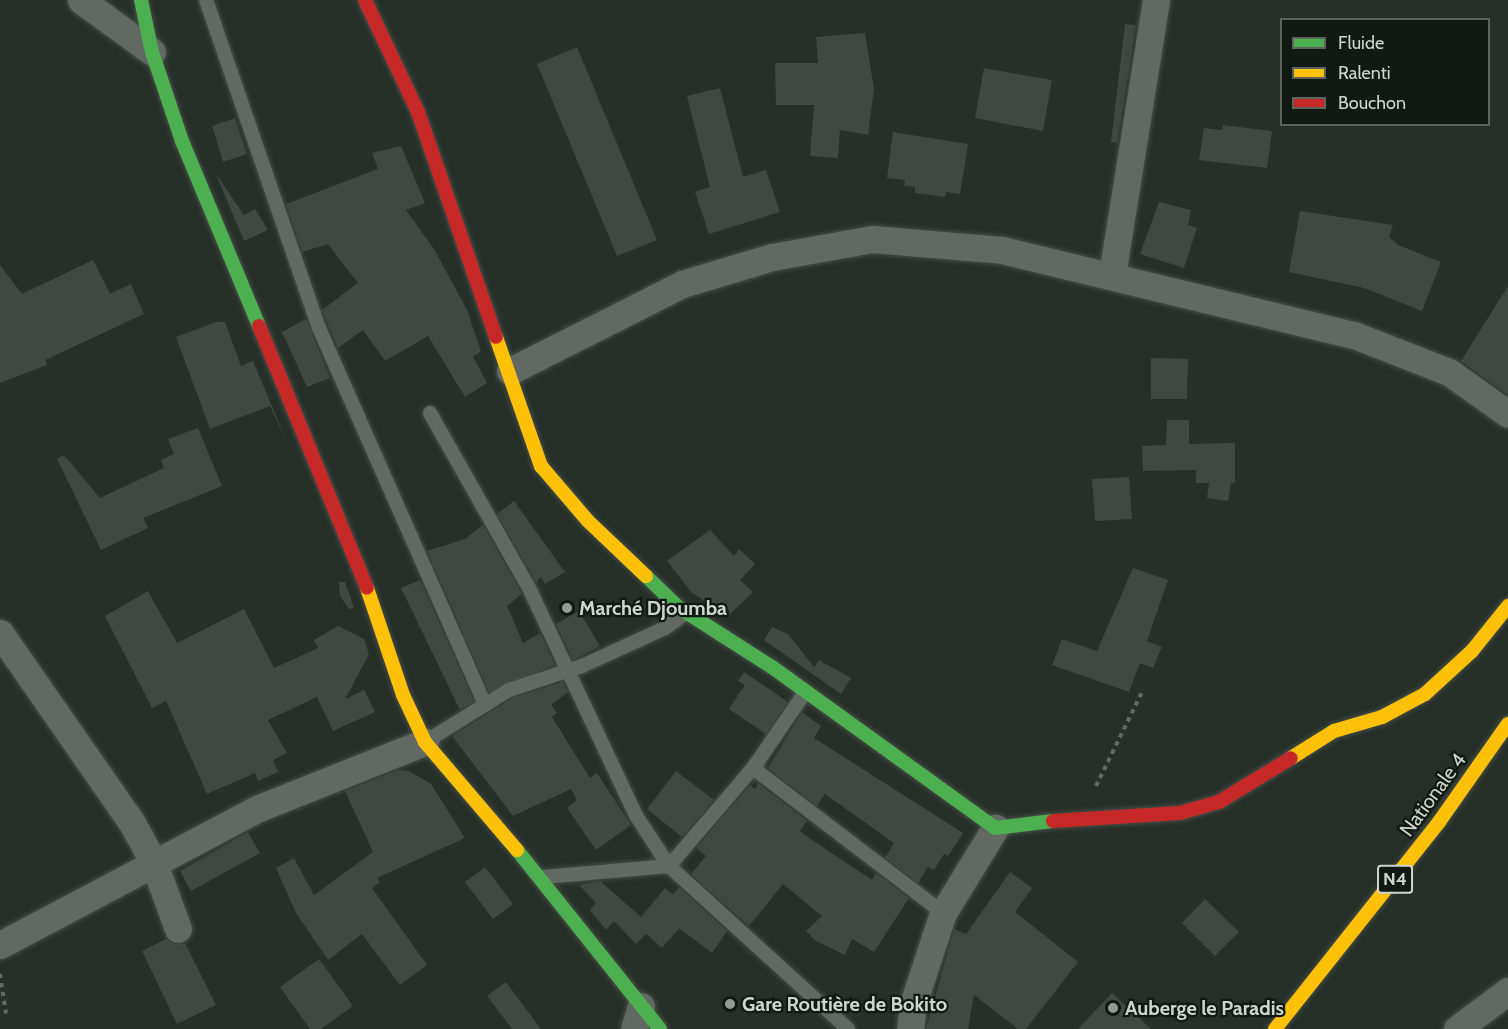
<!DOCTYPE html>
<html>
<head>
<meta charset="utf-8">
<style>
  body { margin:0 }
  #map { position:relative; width:1508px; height:1029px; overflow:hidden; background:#263028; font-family:Cabin,sans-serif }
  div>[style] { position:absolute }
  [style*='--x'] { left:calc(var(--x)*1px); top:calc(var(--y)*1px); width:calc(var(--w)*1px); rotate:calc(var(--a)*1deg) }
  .building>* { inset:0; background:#404841 }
  .path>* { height:4px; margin-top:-2px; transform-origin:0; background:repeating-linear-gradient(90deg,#626863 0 4.5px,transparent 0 9px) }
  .roads { filter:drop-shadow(0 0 2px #454c46) drop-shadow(0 0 2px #454c46) }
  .lane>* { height:14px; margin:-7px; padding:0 7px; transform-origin:7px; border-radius:7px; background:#626862 }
  .street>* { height:27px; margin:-13.5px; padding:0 13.5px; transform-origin:13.5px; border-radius:13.5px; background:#626862 }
  .fast>* { height:14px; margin:-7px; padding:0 7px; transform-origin:7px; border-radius:7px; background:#4caf50 }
  .slow>* { height:14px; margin:-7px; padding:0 7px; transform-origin:7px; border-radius:7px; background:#ffc107 }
  .jam>* { height:14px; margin:-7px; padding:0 7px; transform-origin:7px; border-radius:7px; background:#c62828 }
  .dots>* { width:16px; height:16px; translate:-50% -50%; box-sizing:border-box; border:3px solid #121812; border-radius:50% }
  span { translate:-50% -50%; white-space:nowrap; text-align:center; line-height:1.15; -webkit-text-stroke:4.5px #121812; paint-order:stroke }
  .shield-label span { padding:2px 4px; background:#121812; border:2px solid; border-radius:4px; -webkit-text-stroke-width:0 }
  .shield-label { font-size:18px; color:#cdd6cd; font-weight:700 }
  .poi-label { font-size:20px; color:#cdd6cd; font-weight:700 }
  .left { translate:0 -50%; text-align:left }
  .street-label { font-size:20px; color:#cdd6cd }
  .legend { position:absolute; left:1280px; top:18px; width:210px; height:108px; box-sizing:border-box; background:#121812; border:2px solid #5d645d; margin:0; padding:8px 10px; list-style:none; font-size:18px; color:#cdd6cd }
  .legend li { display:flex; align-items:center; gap:12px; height:30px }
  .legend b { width:30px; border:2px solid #5d645d }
</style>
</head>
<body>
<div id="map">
  <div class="building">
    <i style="clip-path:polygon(1125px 24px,1136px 25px,1117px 143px,1111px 142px)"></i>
    <i style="clip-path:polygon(865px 33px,874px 89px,868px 135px,840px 130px,838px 158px,810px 156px,814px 105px,776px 105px,775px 63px,818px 63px,816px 37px)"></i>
    <i style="clip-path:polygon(577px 47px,657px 240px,617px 256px,537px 64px)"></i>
    <i style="clip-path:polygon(984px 68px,1052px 80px,1043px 131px,975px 118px)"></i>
    <i style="clip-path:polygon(720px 88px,743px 177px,766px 170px,780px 212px,709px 234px,695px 192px,710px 187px,687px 96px)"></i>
    <i style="clip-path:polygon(235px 118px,247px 154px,223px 162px,212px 126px)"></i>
    <i style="clip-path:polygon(1223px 125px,1272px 131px,1267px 168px,1199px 160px,1204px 128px,1222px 130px)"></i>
    <i style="clip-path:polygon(893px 132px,968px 144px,960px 194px,946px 192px,945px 197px,915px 193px,915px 187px,904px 186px,905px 180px,887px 178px)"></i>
    <i style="clip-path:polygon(401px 146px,425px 203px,406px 210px,434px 249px,467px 310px,481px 351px,473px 357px,487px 383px,465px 397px,428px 336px,385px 361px,363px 330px,338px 348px,322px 310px,358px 283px,328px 244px,302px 252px,286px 204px,378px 169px,372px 153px)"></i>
    <i style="clip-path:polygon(216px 174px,244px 215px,255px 209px,268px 230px,244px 241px)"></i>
    <i style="clip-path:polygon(1159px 202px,1191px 210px,1188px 225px,1197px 228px,1184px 268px,1140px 254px)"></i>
    <i style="clip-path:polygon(1300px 211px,1393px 225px,1389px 237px,1398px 245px,1441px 262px,1422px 311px,1364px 288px,1289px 272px)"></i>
    <i style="clip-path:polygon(93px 260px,110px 294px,131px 284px,144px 314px,45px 360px,47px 365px,0 383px,0 265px,22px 294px)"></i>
    <i style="clip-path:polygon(1508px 286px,1508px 395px,1461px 361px)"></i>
    <i style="clip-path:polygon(306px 319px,330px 378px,307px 387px,282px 332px)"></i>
    <i style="clip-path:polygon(216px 322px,225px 322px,241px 366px,253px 361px,288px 445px,270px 406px,210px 429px,176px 337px)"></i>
    <i style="clip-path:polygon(1151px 358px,1188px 359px,1187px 399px,1151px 399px)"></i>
    <i style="clip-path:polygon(1167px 420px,1189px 420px,1189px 444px,1235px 443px,1235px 483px,1231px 483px,1228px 501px,1207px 498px,1209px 483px,1196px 483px,1196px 470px,1143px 471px,1142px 446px,1166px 445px)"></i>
    <i style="clip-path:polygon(198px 428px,222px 486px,143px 518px,148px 528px,101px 550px,57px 459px,64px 455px,100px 498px,164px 468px,161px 460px,174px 454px,168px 439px)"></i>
    <i style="clip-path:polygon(1129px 477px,1132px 519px,1095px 521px,1092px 479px)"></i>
    <i style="clip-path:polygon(514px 501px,565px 572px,545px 584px,541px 577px,536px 582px,497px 514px)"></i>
    <i style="clip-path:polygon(483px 525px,522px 594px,507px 606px,523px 643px,540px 633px,555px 665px,489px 692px,427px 551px,465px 539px)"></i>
    <i style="clip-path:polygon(710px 530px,734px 556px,739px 549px,755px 564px,740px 580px,753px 592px,728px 616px,691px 592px,667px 561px)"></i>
    <i style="clip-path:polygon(1133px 568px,1168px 580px,1147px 641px,1162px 647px,1153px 668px,1140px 663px,1129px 692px,1052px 665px,1062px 639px,1097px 651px)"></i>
    <i style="clip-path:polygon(420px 580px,474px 701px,460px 710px,401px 588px)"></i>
    <i style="clip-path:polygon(339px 582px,345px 582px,354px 608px,349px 609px,340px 596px)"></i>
    <i style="clip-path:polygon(148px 591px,177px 643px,244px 609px,274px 668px,318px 648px,314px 640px,338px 626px,364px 639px,369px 654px,345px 699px,364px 690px,375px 712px,333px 731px,317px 697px,268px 720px,287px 753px,273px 760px,278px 772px,258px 781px,255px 773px,207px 794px,166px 701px,152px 708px,105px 616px)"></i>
    <i style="clip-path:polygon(579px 611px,600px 646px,573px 660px,556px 624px)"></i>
    <i style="clip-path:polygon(772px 627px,788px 634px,814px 667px,819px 660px,851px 678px,841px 694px,764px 640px)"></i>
    <i style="clip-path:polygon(744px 672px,788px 702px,766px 734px,729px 709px,745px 685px,738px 681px)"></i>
    <i style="clip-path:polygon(563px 682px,568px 692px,551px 705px,557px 713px,552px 717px,590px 778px,597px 773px,631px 825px,596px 850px,567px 808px,577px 800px,571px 789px,513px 816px,452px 736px,513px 698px)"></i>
    <i style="clip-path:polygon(802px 712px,821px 726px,814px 738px,963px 833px,948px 856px,944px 854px,934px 870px,928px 867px,918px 883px,885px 858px,894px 843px,825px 794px,817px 806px,768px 768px)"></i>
    <i style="clip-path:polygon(398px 770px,409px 771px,431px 784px,465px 838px,377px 878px,380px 882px,372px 888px,427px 965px,400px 985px,362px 934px,328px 960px,296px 913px,276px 868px,294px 858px,314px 895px,373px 852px,345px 791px)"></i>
    <i style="clip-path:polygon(676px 771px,714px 800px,682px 837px,647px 809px)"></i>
    <i style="clip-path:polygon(758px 783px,807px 821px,800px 831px,812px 840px,872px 880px,876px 873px,909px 898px,874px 952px,852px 939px,845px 955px,816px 941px,806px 931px,822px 916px,783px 884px,749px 926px,691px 874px,706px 856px,696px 848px,750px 785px,755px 789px)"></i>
    <i style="clip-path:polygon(248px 832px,260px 853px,191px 891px,180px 871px)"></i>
    <i style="clip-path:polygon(485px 867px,513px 904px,493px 919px,465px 882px)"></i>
    <i style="clip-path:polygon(1010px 872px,1032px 888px,1015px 912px,1078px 962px,1026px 1029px,1018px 1029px,974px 995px,968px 1029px,926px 1029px,954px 929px,966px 934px)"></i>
    <i style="clip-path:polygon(600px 881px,641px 917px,665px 888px,673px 895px,679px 887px,727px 931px,712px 953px,679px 928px,662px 948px,646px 934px,636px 944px,614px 921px,606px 930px,590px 910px,596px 903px,579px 885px)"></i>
    <i style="clip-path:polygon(1205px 899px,1239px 932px,1215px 956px,1182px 923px)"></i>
    <i style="clip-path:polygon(166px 939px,175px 944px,185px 943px,216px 1005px,177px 1024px,142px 951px)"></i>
    <i style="clip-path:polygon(319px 959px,353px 1006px,321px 1029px,310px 1029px,280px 987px)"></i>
    <i style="clip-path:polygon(506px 982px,541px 1029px,512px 1029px,487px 996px)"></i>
    <i style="clip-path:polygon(1112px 993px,1151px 1029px,1078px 1029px)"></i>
  </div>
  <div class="path">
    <i style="--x:1096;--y:786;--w:107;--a:-63.9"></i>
    <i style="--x:0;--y:974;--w:40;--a:81.5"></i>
  </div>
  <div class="roads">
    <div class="lane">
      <i style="--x:206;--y:0;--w:347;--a:71"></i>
      <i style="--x:319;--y:328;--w:412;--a:66.2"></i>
      <i style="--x:430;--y:413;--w:201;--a:60.5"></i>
      <i style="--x:529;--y:588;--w:253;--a:64.8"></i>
      <i style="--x:637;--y:817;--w:59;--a:56.9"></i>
      <i style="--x:669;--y:866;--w:126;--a:175"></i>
      <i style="--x:806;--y:691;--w:93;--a:124.5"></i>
      <i style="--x:753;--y:768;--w:129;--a:130.6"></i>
      <i style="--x:669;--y:866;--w:242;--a:42.3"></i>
      <i style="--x:425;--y:742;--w:99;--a:-31.8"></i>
      <i style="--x:509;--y:690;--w:77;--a:-18.2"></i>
      <i style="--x:582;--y:666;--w:91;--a:-24.6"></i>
      <i style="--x:665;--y:628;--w:27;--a:-36"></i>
      <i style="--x:753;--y:768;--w:239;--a:37.3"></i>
    </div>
    <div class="street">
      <i style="--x:81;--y:0;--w:88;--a:36.2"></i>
      <i style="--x:1112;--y:275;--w:278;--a:-80.9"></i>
      <i style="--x:510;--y:371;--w:193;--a:-26.8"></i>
      <i style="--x:682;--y:284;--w:94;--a:-16.7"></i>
      <i style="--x:772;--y:257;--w:102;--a:-10.2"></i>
      <i style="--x:872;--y:239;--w:130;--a:4.8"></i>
      <i style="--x:1002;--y:250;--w:362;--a:13.6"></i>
      <i style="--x:1354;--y:335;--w:102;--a:21.3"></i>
      <i style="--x:1449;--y:372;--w:72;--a:35.4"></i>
      <i style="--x:0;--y:633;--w:231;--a:55.2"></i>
      <i style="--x:132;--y:823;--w:46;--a:61.2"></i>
      <i style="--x:154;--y:863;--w:70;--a:70"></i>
      <i style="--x:0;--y:945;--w:293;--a:-27.9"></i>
      <i style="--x:259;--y:808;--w:179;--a:-21.7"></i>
      <i style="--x:634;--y:1029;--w:24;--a:-73"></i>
      <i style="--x:910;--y:1029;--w:25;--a:-83"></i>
      <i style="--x:913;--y:1004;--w:96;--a:-71.8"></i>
      <i style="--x:943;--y:913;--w:100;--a:-58.5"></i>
      <i style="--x:1457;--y:1029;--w:64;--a:-36.7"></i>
    </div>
    <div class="fast">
      <i style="--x:141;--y:0;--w:53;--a:78.1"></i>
      <i style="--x:152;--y:52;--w:94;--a:71.4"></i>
      <i style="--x:182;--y:141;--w:200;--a:67.4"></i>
      <i style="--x:646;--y:576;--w:45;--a:44.1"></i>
      <i style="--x:678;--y:607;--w:112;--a:32.6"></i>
      <i style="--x:772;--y:667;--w:275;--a:35.8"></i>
      <i style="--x:995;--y:828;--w:58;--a:-6.9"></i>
      <i style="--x:517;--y:850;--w:229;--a:51.4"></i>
    </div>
    <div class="slow">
      <i style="--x:496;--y:337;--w:137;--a:70.8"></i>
      <i style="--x:541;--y:466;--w:72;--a:49.5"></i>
      <i style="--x:588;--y:521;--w:80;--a:43.5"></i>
      <i style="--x:367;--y:588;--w:113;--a:71.4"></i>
      <i style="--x:403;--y:695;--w:52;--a:64.9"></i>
      <i style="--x:425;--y:742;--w:142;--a:49.6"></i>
      <i style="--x:1291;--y:758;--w:51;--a:-32.1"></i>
      <i style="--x:1334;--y:731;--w:50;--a:-16.3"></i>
      <i style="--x:1382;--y:717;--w:49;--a:-28.1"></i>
      <i style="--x:1425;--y:694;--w:64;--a:-42.5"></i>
      <i style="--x:1472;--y:651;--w:58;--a:-51.3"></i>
      <i style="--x:1275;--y:1029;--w:264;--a:-51.6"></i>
      <i style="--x:1439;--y:822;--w:120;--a:-54.9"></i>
    </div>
    <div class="jam">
      <i style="--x:365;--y:0;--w:124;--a:64.7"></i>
      <i style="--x:418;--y:112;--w:238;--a:70.9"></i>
      <i style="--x:259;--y:326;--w:283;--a:67.6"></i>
      <i style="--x:1053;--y:821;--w:127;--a:-3.6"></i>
      <i style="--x:1180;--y:813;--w:41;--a:-15.8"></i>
      <i style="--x:1219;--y:802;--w:84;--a:-31.4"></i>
    </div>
  </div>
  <div class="dots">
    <i style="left:567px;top:608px;background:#939c93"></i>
    <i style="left:730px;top:1004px;background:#939c93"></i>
    <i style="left:1113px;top:1008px;background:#939c93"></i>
  </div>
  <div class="shield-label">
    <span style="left:1395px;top:879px">N4</span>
  </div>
  <div class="poi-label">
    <span class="left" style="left:579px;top:608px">Marché Djoumba</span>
    <span class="left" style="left:742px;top:1004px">Gare Routière de Bokito</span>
    <span class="left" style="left:1125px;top:1008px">Auberge le Paradis</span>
  </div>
  <div class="street-label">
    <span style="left:1433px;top:795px;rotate:-54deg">Nationale 4</span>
  </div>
  <ul class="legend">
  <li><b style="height:8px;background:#4caf50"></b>Fluide</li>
  <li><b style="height:8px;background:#ffc107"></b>Ralenti</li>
  <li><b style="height:8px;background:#c62828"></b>Bouchon</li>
  </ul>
</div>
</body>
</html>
